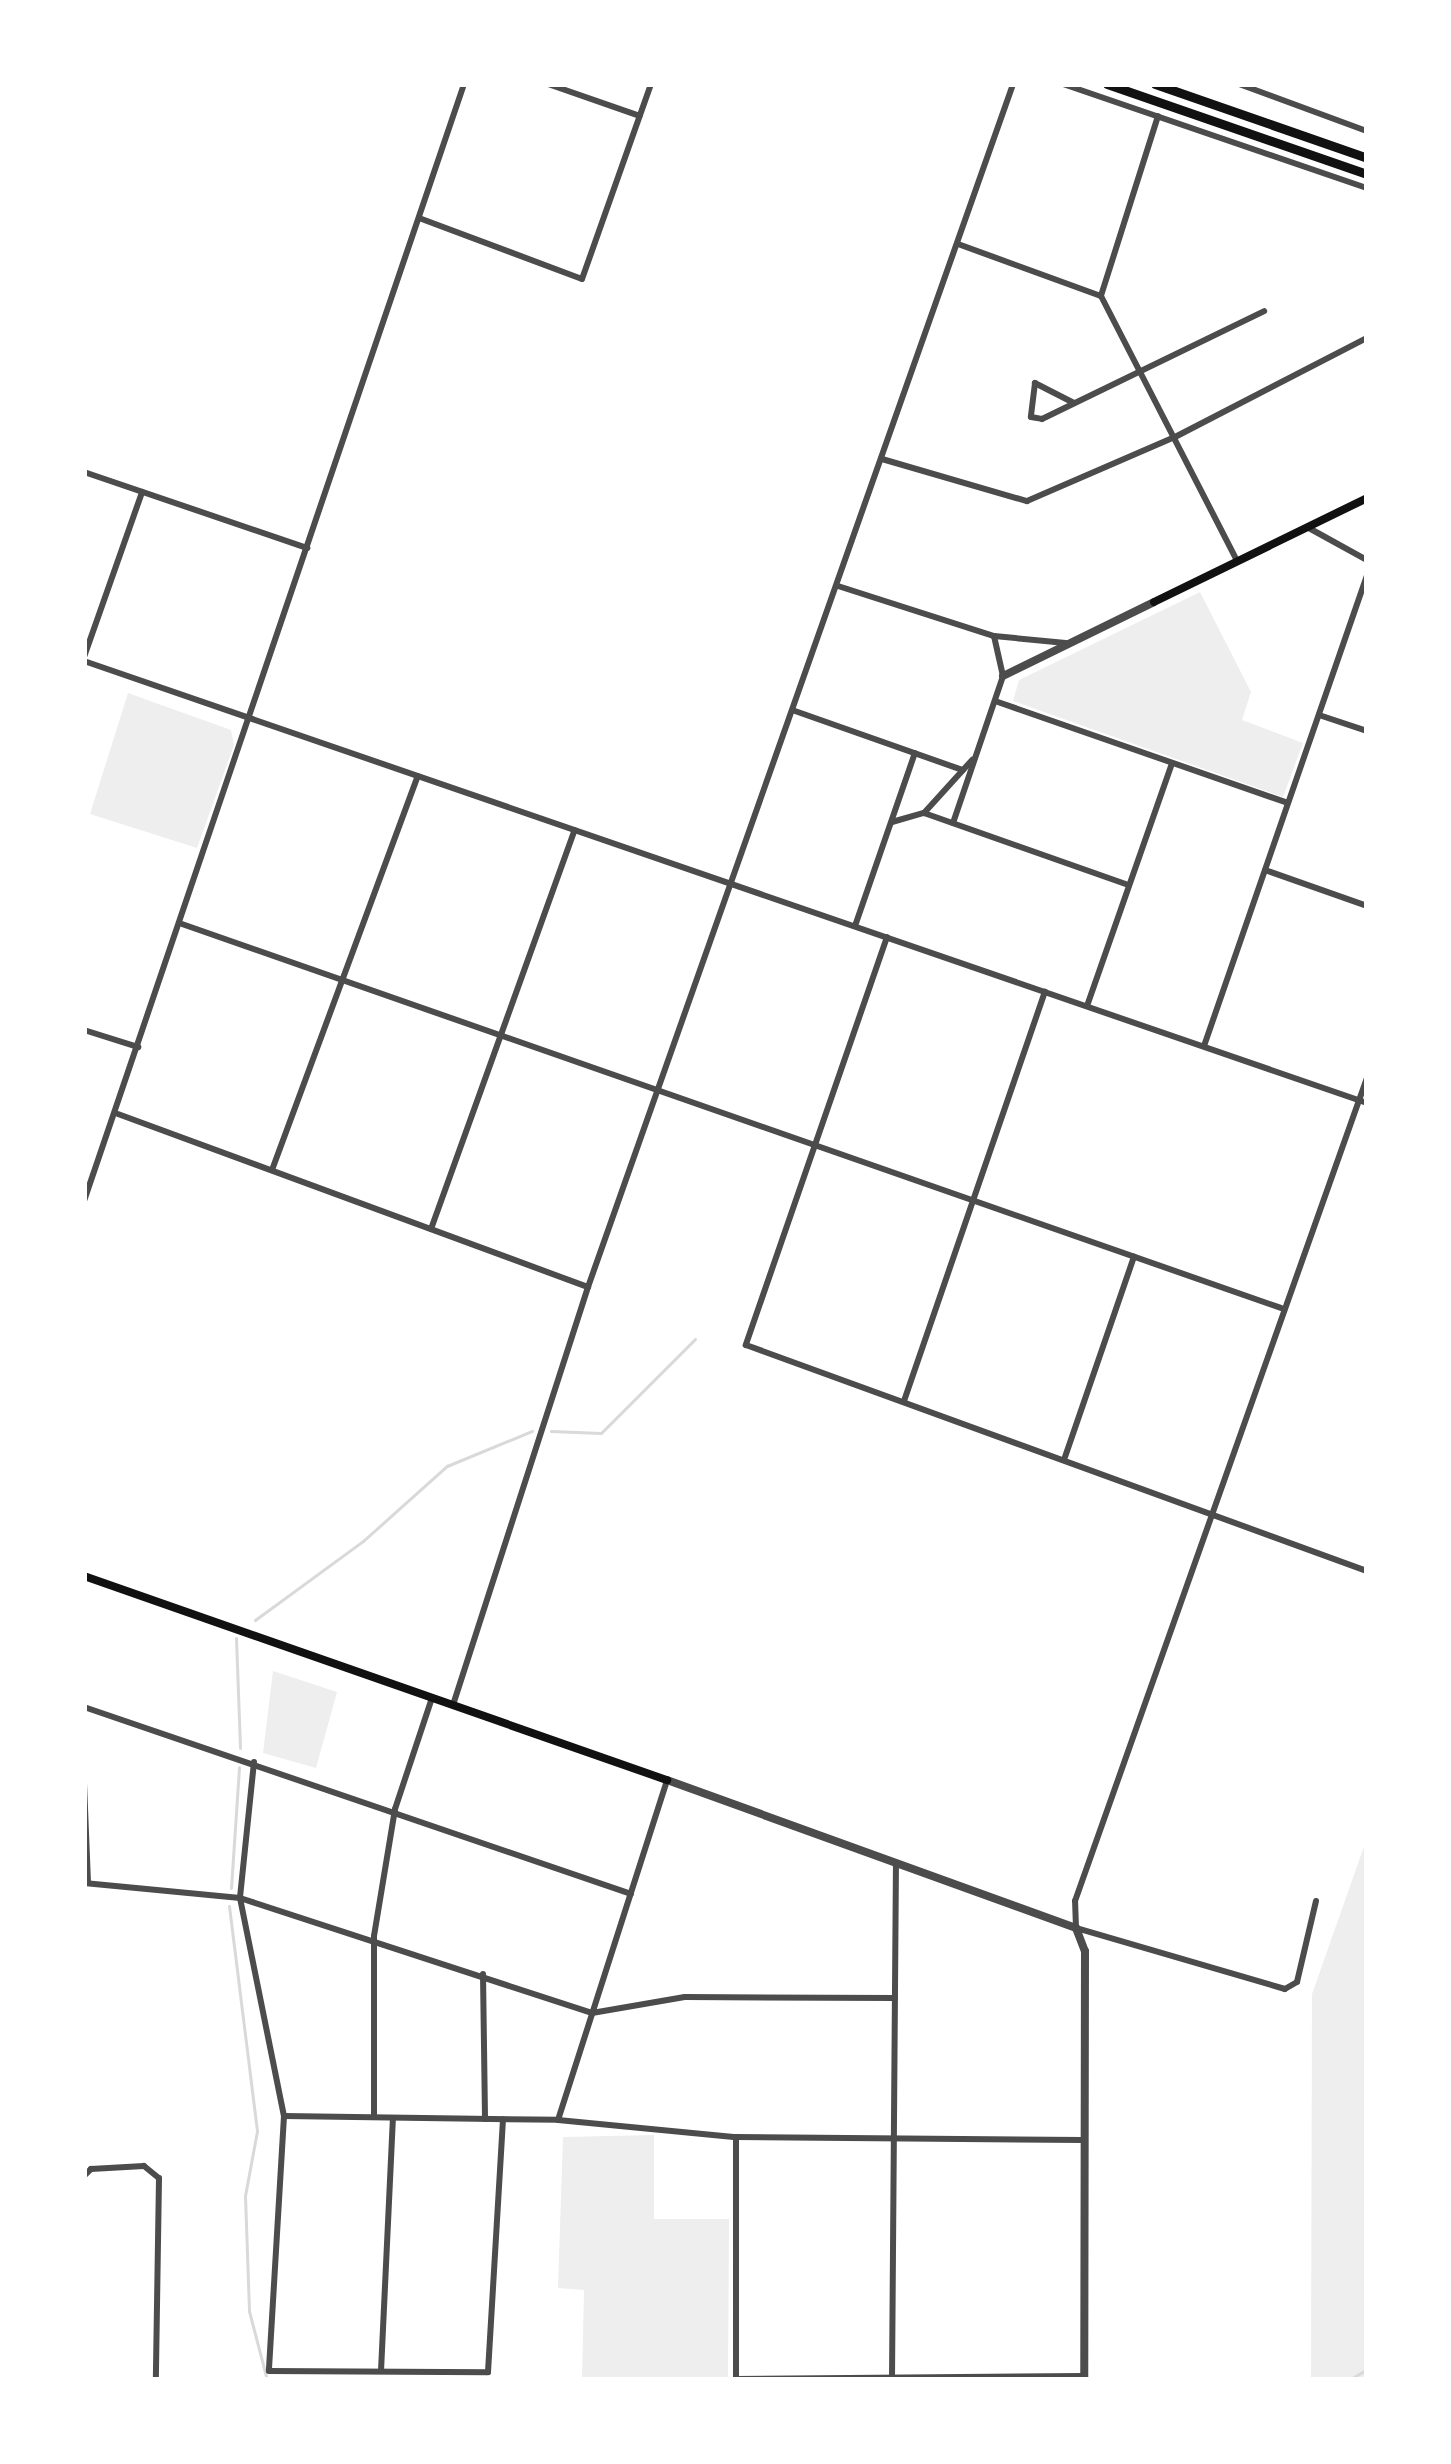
<!DOCTYPE html>
<html>
<head>
<meta charset="utf-8">
<style>
  body { margin:0 }
  #map { position:relative; width:1451px; height:2464px; overflow:hidden; background:#fff; font-family:Signika,sans-serif }
  div>[style] { position:absolute }
  [style*='--x'] { left:calc(var(--x)*1px); top:calc(var(--y)*1px); width:calc(var(--w)*1px); rotate:calc(var(--a)*1deg) }
  .green>* { inset:0; background:#eee }
  .stream>* { height:3px; margin:-1.5px; padding:0 1.5px; transform-origin:1.5px; border-radius:1.5px; background:#d9d9d9 }
  .minor>* { height:6px; margin:-3px; padding:0 3px; transform-origin:3px; border-radius:3px; background:#4c4c4c }
  .tertiary>* { height:8px; margin:-4px; padding:0 4px; transform-origin:4px; border-radius:4px; background:#4c4c4c }
  .secondary>* { height:8px; margin:-4px; padding:0 4px; transform-origin:4px; border-radius:4px; background:#111 }
  .primary>* { height:9px; margin:-4.5px; padding:0 4.5px; transform-origin:4.5px; border-radius:4.5px; background:#111 }
  span { translate:-50% -50%; white-space:nowrap; text-align:center; line-height:1.15; -webkit-text-stroke:12px #fff; paint-order:stroke }
  .frame { position:absolute; inset:0; border:87px solid #fff; pointer-events:none }
</style>
</head>
<body>
<div id="map">
  <div class="green">
    <i style="clip-path:polygon(1200px 592px,1251px 692px,1242px 720px,1303px 743px,1283px 797px,1013px 701px,1019px 680px)"></i>
    <i style="clip-path:polygon(128px 693px,231px 730px,234px 745px,197px 848px,90px 814px)"></i>
    <i style="clip-path:polygon(273px 1671px,337px 1692px,316px 1768px,263px 1753px)"></i>
    <i style="clip-path:polygon(1367px 1838px,1367px 2380px,1311px 2380px,1312px 1994px)"></i>
    <i style="clip-path:polygon(654px 2135px,654px 2219px,729px 2219px,728px 2380px,304px 2380px,582px 2378px,584px 2290px,558px 2288px,563px 2137px)"></i>
  </div>
  <div class="stream">
    <i style="--x:551;--y:1431;--w:50;--a:2.3"></i>
    <i style="--x:601;--y:1433;--w:133;--a:-45"></i>
    <i style="--x:255;--y:1620;--w:134;--a:-36.2"></i>
    <i style="--x:363;--y:1541;--w:113;--a:-41.8"></i>
    <i style="--x:447;--y:1466;--w:92;--a:-22.4"></i>
    <i style="--x:236;--y:1638;--w:110;--a:87.9"></i>
    <i style="--x:231;--y:1888;--w:121;--a:-86.2"></i>
    <i style="--x:229;--y:1906;--w:227;--a:82.9"></i>
    <i style="--x:257;--y:2131;--w:66;--a:100.5"></i>
    <i style="--x:245;--y:2196;--w:115;--a:88"></i>
    <i style="--x:249;--y:2311;--w:71;--a:75.4"></i>
    <i style="--x:1349;--y:2380;--w:21;--a:-31"></i>
  </div>
  <div class="minor">
    <i style="--x:548;--y:84;--w:97;--a:19.2"></i>
    <i style="--x:1063;--y:84;--w:321;--a:18.9"></i>
    <i style="--x:1239;--y:84;--w:136;--a:20.2"></i>
    <i style="--x:1158;--y:116;--w:189;--a:107.6"></i>
    <i style="--x:1101;--y:296;--w:298;--a:62.8"></i>
    <i style="--x:419;--y:218;--w:174;--a:20.5"></i>
    <i style="--x:582;--y:279;--w:207;--a:-70.5"></i>
    <i style="--x:958;--y:244;--w:152;--a:20"></i>
    <i style="--x:1074;--y:403;--w:44;--a:-152.9"></i>
    <i style="--x:1035;--y:383;--w:34;--a:97"></i>
    <i style="--x:1031;--y:417;--w:11;--a:10"></i>
    <i style="--x:1042;--y:419;--w:247;--a:-25.9"></i>
    <i style="--x:882;--y:459;--w:151;--a:16.2"></i>
    <i style="--x:1027;--y:501;--w:161;--a:-23.4"></i>
    <i style="--x:1175;--y:437;--w:216;--a:-27.3"></i>
    <i style="--x:84;--y:472;--w:236;--a:18.8"></i>
    <i style="--x:1307;--y:527;--w:68;--a:28.8"></i>
    <i style="--x:838;--y:586;--w:164;--a:17.8"></i>
    <i style="--x:994;--y:636;--w:72;--a:5.6"></i>
    <i style="--x:84;--y:657;--w:175;--a:-70.6"></i>
    <i style="--x:84;--y:661;--w:1357;--a:19.01"></i>
    <i style="--x:995;--y:701;--w:310;--a:19.2"></i>
    <i style="--x:795;--y:711;--w:178;--a:19.4"></i>
    <i style="--x:1319;--y:715;--w:51;--a:18.4"></i>
    <i style="--x:924;--y:813;--w:216;--a:19.4"></i>
    <i style="--x:892;--y:822;--w:33;--a:-16"></i>
    <i style="--x:924;--y:813;--w:72;--a:-47.8"></i>
    <i style="--x:953;--y:823;--w:155;--a:-71.2"></i>
    <i style="--x:1003;--y:676;--w:41;--a:-102.7"></i>
    <i style="--x:1265;--y:870;--w:108;--a:19.4"></i>
    <i style="--x:182;--y:924;--w:1164;--a:19.26"></i>
    <i style="--x:855;--y:926;--w:183;--a:-70.9"></i>
    <i style="--x:887;--y:937;--w:432;--a:109.1"></i>
    <i style="--x:746;--y:1345;--w:661;--a:20"></i>
    <i style="--x:1087;--y:1006;--w:257;--a:-70.7"></i>
    <i style="--x:84;--y:1030;--w:57;--a:17.5"></i>
    <i style="--x:1204;--y:1046;--w:498;--a:-70.9"></i>
    <i style="--x:118;--y:1114;--w:501;--a:20.21"></i>
    <i style="--x:272;--y:1170;--w:420;--a:-69.7"></i>
    <i style="--x:84;--y:1201;--w:1180;--a:-71.21"></i>
    <i style="--x:431;--y:1229;--w:424;--a:-70.2"></i>
    <i style="--x:904;--y:1401;--w:433;--a:-71"></i>
    <i style="--x:1065;--y:1457;--w:212;--a:-71"></i>
    <i style="--x:453;--y:1705;--w:439;--a:-72.1"></i>
    <i style="--x:588;--y:1287;--w:1276;--a:-70.54"></i>
    <i style="--x:84;--y:1707;--w:578;--a:18.87"></i>
    <i style="--x:254;--y:1762;--w:137;--a:95.9"></i>
    <i style="--x:240;--y:1898;--w:222;--a:78.6"></i>
    <i style="--x:284;--y:2116;--w:255;--a:93.4"></i>
    <i style="--x:269;--y:2371;--w:219;--a:0.3"></i>
    <i style="--x:488;--y:2372;--w:253;--a:-86.6"></i>
    <i style="--x:84;--y:1783;--w:100;--a:87.7"></i>
    <i style="--x:84;--y:1883;--w:157;--a:5.5"></i>
    <i style="--x:240;--y:1898;--w:370;--a:18.1"></i>
    <i style="--x:592;--y:2013;--w:94;--a:-9.8"></i>
    <i style="--x:685;--y:1997;--w:210;--a:0.3"></i>
    <i style="--x:1316;--y:1901;--w:83;--a:103.2"></i>
    <i style="--x:1297;--y:1982;--w:14;--a:150"></i>
    <i style="--x:1285;--y:1989;--w:218;--a:-163.7"></i>
    <i style="--x:1076;--y:1928;--w:27;--a:-92"></i>
    <i style="--x:1075;--y:1901;--w:873;--a:-70.47"></i>
    <i style="--x:483;--y:1974;--w:145;--a:89.2"></i>
    <i style="--x:284;--y:2116;--w:274;--a:0.8"></i>
    <i style="--x:558;--y:2120;--w:179;--a:5.5"></i>
    <i style="--x:736;--y:2137;--w:347;--a:0.5"></i>
    <i style="--x:374;--y:2117;--w:181;--a:-90"></i>
    <i style="--x:374;--y:1936;--w:129;--a:-80.6"></i>
    <i style="--x:395;--y:1809;--w:117;--a:-71.6"></i>
    <i style="--x:558;--y:2120;--w:356;--a:-72.2"></i>
    <i style="--x:84;--y:2176;--w:10;--a:-45"></i>
    <i style="--x:91;--y:2169;--w:53;--a:-3.2"></i>
    <i style="--x:144;--y:2166;--w:19;--a:39"></i>
    <i style="--x:159;--y:2178;--w:202;--a:90.9"></i>
    <i style="--x:381;--y:2371;--w:253;--a:-87.3"></i>
    <i style="--x:736;--y:2379;--w:348;--a:-0.5"></i>
    <i style="--x:736;--y:2379;--w:242;--a:-90"></i>
    <i style="--x:892;--y:2380;--w:517;--a:-89.56"></i>
  </div>
  <div class="tertiary">
    <i style="--x:1003;--y:676;--w:168;--a:-26.1"></i>
    <i style="--x:667;--y:1780;--w:435;--a:19.9"></i>
    <i style="--x:1076;--y:1928;--w:25;--a:69"></i>
    <i style="--x:1085;--y:1951;--w:429;--a:90.1"></i>
  </div>
  <div class="secondary">
    <i style="--x:1154;--y:602;--w:237;--a:-26"></i>
    <i style="--x:84;--y:1576;--w:618;--a:19.29"></i>
  </div>
  <div class="primary">
    <i style="--x:1107;--y:84;--w:275;--a:19.1"></i>
    <i style="--x:1155;--y:84;--w:225;--a:19.2"></i>
  </div>
  <div class="frame"></div>
</div>
</body>
</html>
